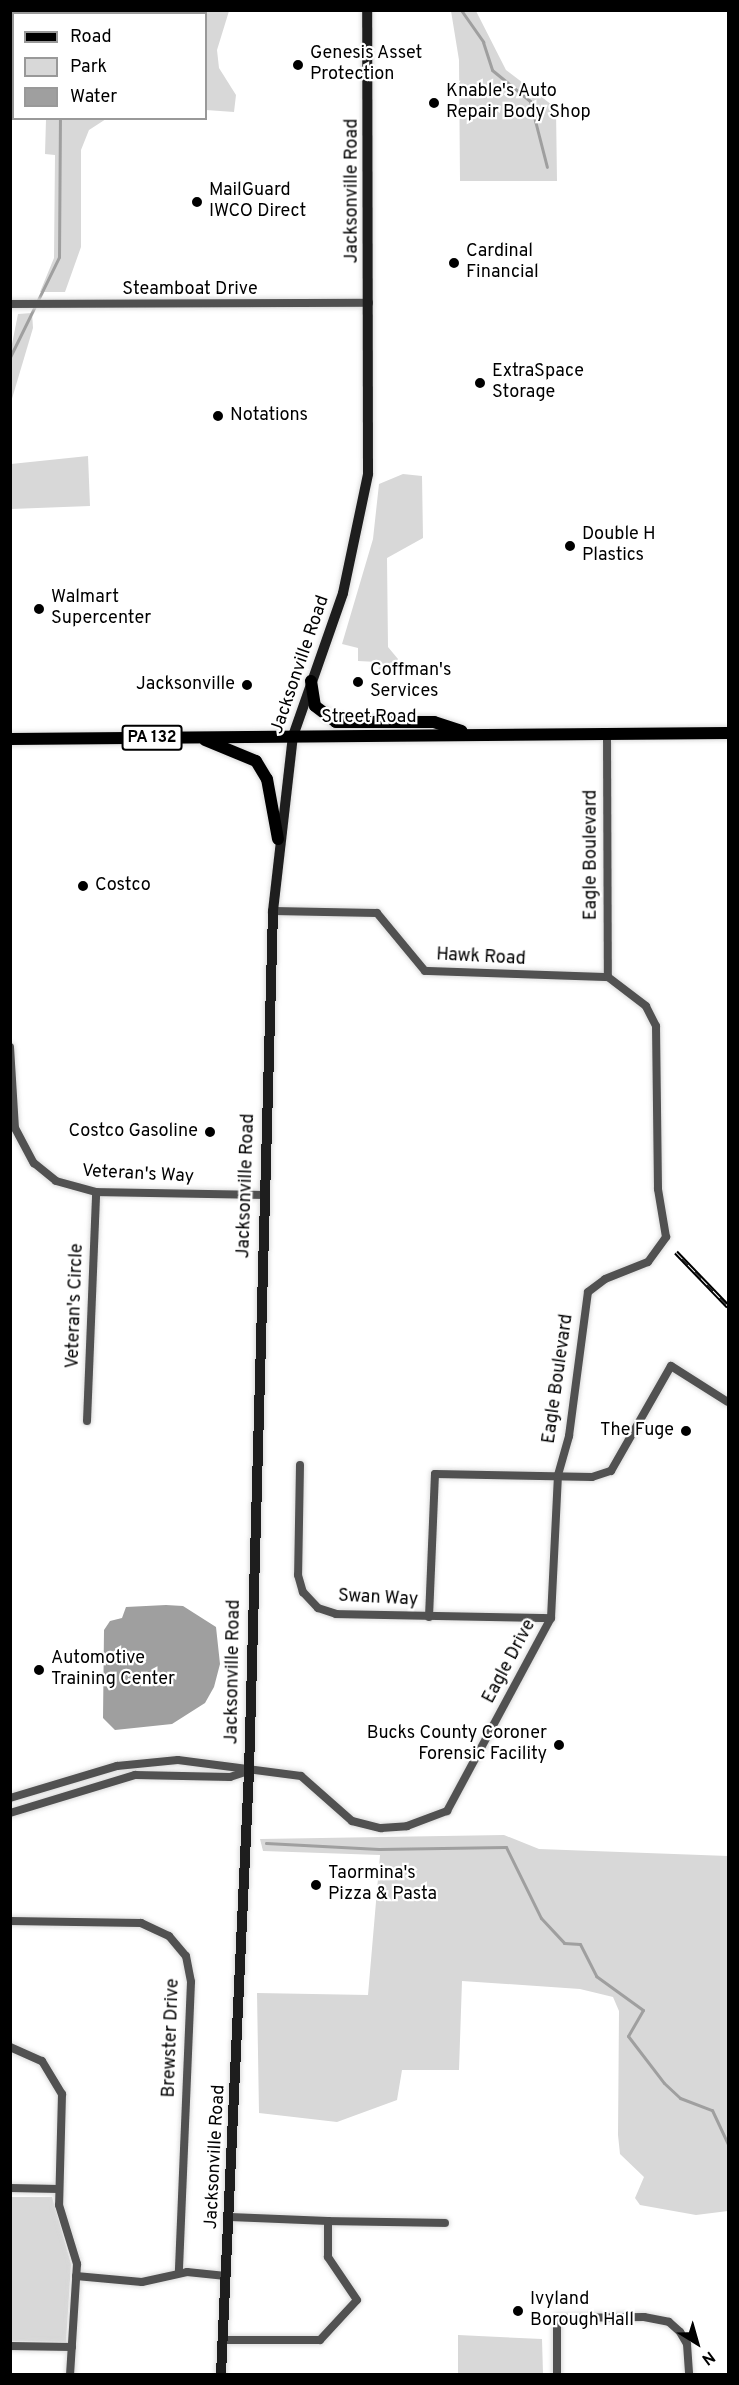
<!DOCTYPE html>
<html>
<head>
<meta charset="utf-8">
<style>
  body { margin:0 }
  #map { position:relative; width:739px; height:2385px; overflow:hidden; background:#fff; font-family:Overpass,sans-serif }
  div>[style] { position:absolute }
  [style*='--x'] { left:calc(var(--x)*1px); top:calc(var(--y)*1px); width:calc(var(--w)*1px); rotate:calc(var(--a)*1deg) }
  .green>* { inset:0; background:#d8d8d8 }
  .water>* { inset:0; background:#9f9f9f }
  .stream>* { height:3px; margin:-1.5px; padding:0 1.5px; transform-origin:1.5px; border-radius:1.5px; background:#9f9f9f }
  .roads { filter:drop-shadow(0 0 2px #dbdbdb) drop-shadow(0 0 2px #dbdbdb) }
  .street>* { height:8px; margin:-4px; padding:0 4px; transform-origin:4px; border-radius:4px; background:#515151 }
  .secondary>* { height:10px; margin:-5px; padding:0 5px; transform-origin:5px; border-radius:5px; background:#1e1e1e }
  .primary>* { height:12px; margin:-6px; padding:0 6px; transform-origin:6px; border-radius:6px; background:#000 }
  .rail>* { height:5px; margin-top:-2.5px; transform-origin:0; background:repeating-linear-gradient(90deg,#fff 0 9px,#000 0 18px); box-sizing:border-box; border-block:2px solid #000 }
  .dots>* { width:16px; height:16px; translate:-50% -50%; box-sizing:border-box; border:3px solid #fff; border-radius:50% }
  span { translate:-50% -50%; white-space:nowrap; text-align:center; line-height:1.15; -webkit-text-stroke:4.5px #fff; paint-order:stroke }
  .shield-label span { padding:2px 4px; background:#fff; border:2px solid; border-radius:4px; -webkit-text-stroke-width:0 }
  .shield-label { font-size:16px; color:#000; font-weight:700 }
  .poi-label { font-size:18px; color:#000 }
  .left { translate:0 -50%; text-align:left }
  .right { translate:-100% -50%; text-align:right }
  .street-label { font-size:18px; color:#000 }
  .frame { position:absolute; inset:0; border:12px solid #000; pointer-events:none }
  .legend { position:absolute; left:12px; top:12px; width:195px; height:108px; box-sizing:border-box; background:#fff; border:2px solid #999; margin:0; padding:8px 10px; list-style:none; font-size:18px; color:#000 }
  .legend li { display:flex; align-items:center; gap:12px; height:30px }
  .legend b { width:30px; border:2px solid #999 }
  .north { position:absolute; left:667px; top:2313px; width:60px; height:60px; -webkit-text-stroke:4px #fff; paint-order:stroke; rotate:143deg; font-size:16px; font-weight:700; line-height:24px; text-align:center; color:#000 }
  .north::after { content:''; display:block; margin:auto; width:21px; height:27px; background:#000; clip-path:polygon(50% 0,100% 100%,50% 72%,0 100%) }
</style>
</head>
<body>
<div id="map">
  <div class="green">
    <i style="clip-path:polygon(166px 11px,229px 11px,217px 50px,219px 68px,236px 95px,234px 112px,206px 110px,206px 14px)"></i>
    <i style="clip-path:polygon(451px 11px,476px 11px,506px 70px,556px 108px,557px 181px,460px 181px,459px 60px)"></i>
    <i style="clip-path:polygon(46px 119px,106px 119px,89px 130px,81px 150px,81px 247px,65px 292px,40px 292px,54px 258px,55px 155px,45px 154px)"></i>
    <i style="clip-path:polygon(32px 313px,33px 328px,11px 402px,11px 349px,18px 314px)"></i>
    <i style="clip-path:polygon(88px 456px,90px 506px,11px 509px,11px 464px)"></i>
    <i style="clip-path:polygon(403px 474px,422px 476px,423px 538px,387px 558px,388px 647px,398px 659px,388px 673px,379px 672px,378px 662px,358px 661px,358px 648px,342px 644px,373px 539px,379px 484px)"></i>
    <i style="clip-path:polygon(504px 1835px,539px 1849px,728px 1856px,728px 2211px,696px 2215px,640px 2205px,635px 2198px,644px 2177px,620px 2154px,618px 2135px,619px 2011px,613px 1997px,580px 1989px,462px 1981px,459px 2070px,402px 2070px,397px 2100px,337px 2122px,259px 2113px,257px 1993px,368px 1995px,380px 1855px,263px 1851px,260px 1839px)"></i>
    <i style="clip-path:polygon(11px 2197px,52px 2197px,71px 2264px,66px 2342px,11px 2341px)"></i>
    <i style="clip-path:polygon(458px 2335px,542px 2339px,543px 2374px,458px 2374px)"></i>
  </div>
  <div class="water">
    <i style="clip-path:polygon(166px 1605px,183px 1606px,216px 1627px,220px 1664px,214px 1687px,205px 1703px,172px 1724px,115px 1730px,103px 1718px,104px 1630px,110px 1621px,122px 1618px,126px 1607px)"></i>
  </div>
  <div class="stream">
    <i style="--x:461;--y:10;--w:39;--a:55"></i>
    <i style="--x:483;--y:42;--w:29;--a:72"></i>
    <i style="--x:492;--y:70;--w:49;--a:39.2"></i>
    <i style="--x:530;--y:101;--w:68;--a:75.6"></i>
    <i style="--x:189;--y:14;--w:4;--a:-76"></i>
    <i style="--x:10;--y:357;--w:111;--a:-63.9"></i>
    <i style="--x:59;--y:257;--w:139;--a:-89.6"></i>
    <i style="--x:266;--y:1843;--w:113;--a:3"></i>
    <i style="--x:379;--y:1849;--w:127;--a:-0.9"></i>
    <i style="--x:506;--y:1847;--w:79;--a:63.8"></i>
    <i style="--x:541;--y:1918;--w:34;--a:47"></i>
    <i style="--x:564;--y:1943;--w:16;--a:4"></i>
    <i style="--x:580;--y:1944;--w:36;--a:63"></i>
    <i style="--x:596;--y:1976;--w:58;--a:35.9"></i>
    <i style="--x:643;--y:2010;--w:30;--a:120"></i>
    <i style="--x:628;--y:2036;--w:59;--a:52.5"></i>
    <i style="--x:664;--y:2083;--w:22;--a:43"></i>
    <i style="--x:680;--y:2098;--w:34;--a:21"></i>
    <i style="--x:712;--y:2110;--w:38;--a:65"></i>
  </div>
  <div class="roads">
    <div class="street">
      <i style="--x:10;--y:304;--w:359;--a:-0.2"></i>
      <i style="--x:607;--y:733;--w:244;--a:89.8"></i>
      <i style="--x:273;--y:911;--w:104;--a:1.1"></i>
      <i style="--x:377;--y:913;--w:75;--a:50.4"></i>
      <i style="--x:425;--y:971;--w:183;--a:1.9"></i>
      <i style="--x:10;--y:1047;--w:81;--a:86.5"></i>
      <i style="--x:15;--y:1128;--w:40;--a:62"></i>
      <i style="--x:34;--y:1163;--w:28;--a:39"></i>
      <i style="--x:56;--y:1181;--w:41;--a:15.4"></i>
      <i style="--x:96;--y:1192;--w:166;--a:1"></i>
      <i style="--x:87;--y:1421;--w:229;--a:-87.7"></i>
      <i style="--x:300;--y:1465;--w:110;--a:91"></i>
      <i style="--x:298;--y:1575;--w:18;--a:74"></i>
      <i style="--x:303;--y:1592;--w:22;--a:47"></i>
      <i style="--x:318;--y:1608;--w:19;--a:18"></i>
      <i style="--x:336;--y:1614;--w:215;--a:1.1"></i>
      <i style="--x:429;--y:1617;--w:143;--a:-87.6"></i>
      <i style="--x:435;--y:1474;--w:157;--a:1.1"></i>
      <i style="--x:592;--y:1477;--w:20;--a:-18"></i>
      <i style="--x:611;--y:1471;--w:121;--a:-60.3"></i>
      <i style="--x:671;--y:1366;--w:67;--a:32.3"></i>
      <i style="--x:10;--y:1798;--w:112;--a:-16.7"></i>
      <i style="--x:117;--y:1766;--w:61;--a:-5.6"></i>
      <i style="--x:178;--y:1760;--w:124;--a:7.4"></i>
      <i style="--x:301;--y:1776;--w:68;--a:41.4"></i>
      <i style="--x:352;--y:1821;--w:30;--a:14"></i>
      <i style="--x:381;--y:1828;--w:26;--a:-4"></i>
      <i style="--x:407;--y:1826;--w:43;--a:-20.6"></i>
      <i style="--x:447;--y:1811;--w:219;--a:-61.7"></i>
      <i style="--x:551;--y:1618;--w:143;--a:-87.2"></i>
      <i style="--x:558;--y:1475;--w:41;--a:-74.2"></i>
      <i style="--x:569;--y:1436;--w:145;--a:-82.5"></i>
      <i style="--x:588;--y:1292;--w:21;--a:-37"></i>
      <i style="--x:605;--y:1279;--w:46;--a:-21.6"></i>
      <i style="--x:648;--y:1262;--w:31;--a:-54"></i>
      <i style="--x:666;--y:1237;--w:49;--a:-99.5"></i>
      <i style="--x:658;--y:1189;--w:163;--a:-90.7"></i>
      <i style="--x:656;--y:1026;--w:22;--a:-117"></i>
      <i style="--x:646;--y:1006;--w:48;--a:-142.7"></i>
      <i style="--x:10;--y:1813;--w:131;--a:-16.9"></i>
      <i style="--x:135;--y:1775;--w:95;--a:1.2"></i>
      <i style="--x:230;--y:1777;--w:20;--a:-18"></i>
      <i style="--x:10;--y:1921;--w:131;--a:0.9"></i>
      <i style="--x:141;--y:1923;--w:31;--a:25"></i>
      <i style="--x:169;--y:1936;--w:26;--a:50"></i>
      <i style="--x:186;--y:1956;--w:26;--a:79"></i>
      <i style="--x:191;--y:1982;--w:291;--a:92.4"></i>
      <i style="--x:10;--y:2047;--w:35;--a:24"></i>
      <i style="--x:42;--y:2061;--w:39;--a:59"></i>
      <i style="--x:62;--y:2094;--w:111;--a:91.5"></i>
      <i style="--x:59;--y:2205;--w:62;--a:73"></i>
      <i style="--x:77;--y:2264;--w:110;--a:93.6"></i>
      <i style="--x:10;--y:2188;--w:49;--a:1.2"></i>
      <i style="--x:328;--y:2221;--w:117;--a:1"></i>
      <i style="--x:76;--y:2276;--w:66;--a:5.2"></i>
      <i style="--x:142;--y:2282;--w:46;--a:-12.5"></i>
      <i style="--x:187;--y:2272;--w:39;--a:6"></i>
      <i style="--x:223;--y:2340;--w:97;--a:0"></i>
      <i style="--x:320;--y:2340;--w:54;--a:-47.2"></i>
      <i style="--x:357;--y:2300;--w:52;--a:-124"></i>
      <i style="--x:328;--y:2257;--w:36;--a:-90"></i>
      <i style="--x:328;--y:2221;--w:98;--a:-177.7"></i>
      <i style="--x:10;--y:2346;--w:62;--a:0.9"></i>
      <i style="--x:557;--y:2374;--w:56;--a:-90"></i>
      <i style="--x:557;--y:2318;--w:87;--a:-0.7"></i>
      <i style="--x:644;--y:2317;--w:25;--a:11"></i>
      <i style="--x:669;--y:2322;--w:15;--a:42"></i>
      <i style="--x:680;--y:2332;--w:14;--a:60"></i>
      <i style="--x:687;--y:2344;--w:30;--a:86"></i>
    </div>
    <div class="secondary">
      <i style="--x:221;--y:2374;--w:604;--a:-87.34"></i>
      <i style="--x:249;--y:1771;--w:860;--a:-88.4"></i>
      <i style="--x:273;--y:911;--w:176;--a:-83.5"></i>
      <i style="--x:293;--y:736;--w:151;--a:-70.7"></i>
      <i style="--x:343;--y:593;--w:122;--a:-78.1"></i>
      <i style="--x:368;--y:474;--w:464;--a:-90.1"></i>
    </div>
    <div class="primary">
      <i style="--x:311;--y:681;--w:25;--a:81"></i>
      <i style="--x:315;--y:706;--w:26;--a:37"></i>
      <i style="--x:336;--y:722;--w:98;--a:0"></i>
      <i style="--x:434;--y:722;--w:29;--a:18"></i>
      <i style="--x:10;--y:739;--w:718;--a:-0.48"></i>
      <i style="--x:205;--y:740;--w:55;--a:22.4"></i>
      <i style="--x:256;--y:761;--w:21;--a:59"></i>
      <i style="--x:267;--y:779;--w:61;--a:79.6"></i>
    </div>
  </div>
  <div class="rail">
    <i style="--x:676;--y:1252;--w:75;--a:46.1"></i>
  </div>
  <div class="dots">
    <i style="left:298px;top:65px;background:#000"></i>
    <i style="left:434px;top:103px;background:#000"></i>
    <i style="left:197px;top:202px;background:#000"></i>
    <i style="left:454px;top:263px;background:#000"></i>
    <i style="left:480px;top:383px;background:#000"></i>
    <i style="left:218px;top:416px;background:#000"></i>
    <i style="left:570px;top:546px;background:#000"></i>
    <i style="left:39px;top:609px;background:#000"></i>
    <i style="left:358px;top:682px;background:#000"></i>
    <i style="left:247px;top:685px;background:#000"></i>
    <i style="left:83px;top:886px;background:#000"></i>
    <i style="left:210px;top:1132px;background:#000"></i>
    <i style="left:686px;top:1431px;background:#000"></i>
    <i style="left:39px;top:1670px;background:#000"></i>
    <i style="left:559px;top:1745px;background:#000"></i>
    <i style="left:316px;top:1885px;background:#000"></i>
    <i style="left:518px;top:2311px;background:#000"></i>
  </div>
  <div class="shield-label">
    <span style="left:152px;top:738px">PA 132</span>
  </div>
  <div class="poi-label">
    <span class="left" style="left:310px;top:65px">Genesis Asset<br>Protection</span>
    <span class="left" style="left:446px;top:103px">Knable's Auto<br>Repair Body Shop</span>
    <span class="left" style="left:209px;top:202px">MailGuard<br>IWCO Direct</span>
    <span class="left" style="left:466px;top:263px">Cardinal<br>Financial</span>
    <span class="left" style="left:492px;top:383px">ExtraSpace<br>Storage</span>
    <span class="left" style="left:230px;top:416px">Notations</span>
    <span class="left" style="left:582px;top:546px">Double H<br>Plastics</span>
    <span class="left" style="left:51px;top:609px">Walmart<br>Supercenter</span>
    <span class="left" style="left:370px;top:682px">Coffman's<br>Services</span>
    <span class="right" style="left:235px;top:685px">Jacksonville</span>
    <span class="left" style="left:95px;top:886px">Costco</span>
    <span class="right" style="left:198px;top:1132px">Costco Gasoline</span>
    <span class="right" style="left:674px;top:1431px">The Fuge</span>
    <span class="left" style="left:51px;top:1670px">Automotive<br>Training Center</span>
    <span class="right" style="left:547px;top:1745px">Bucks County Coroner<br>Forensic Facility</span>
    <span class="left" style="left:328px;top:1885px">Taormina's<br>Pizza &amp; Pasta</span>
    <span class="left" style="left:530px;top:2311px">Ivyland<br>Borough Hall</span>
  </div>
  <div class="street-label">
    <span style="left:353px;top:191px;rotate:-90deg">Jacksonville Road</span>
    <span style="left:190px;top:290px">Steamboat Drive</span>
    <span style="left:301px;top:665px;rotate:-71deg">Jacksonville Road</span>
    <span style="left:369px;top:718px">Street Road</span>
    <span style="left:592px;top:855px;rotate:-90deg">Eagle Boulevard</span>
    <span style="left:481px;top:958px;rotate:3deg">Hawk Road</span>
    <span style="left:138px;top:1175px;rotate:3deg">Veteran's Way</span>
    <span style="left:247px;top:1186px;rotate:-88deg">Jacksonville Road</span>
    <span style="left:76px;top:1306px;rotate:-88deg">Veteran's Circle</span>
    <span style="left:559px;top:1379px;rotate:-82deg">Eagle Boulevard</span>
    <span style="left:378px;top:1599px;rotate:3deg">Swan Way</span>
    <span style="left:510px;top:1662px;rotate:-62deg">Eagle Drive</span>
    <span style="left:234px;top:1672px;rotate:-89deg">Jacksonville Road</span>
    <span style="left:172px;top:2038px;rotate:-88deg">Brewster Drive</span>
    <span style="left:216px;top:2157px;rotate:-87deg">Jacksonville Road</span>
  </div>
  <div class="frame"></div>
  <ul class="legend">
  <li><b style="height:8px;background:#000"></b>Road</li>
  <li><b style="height:16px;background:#d8d8d8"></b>Park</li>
  <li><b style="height:16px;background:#9f9f9f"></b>Water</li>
  </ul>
  <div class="north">N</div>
</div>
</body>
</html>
